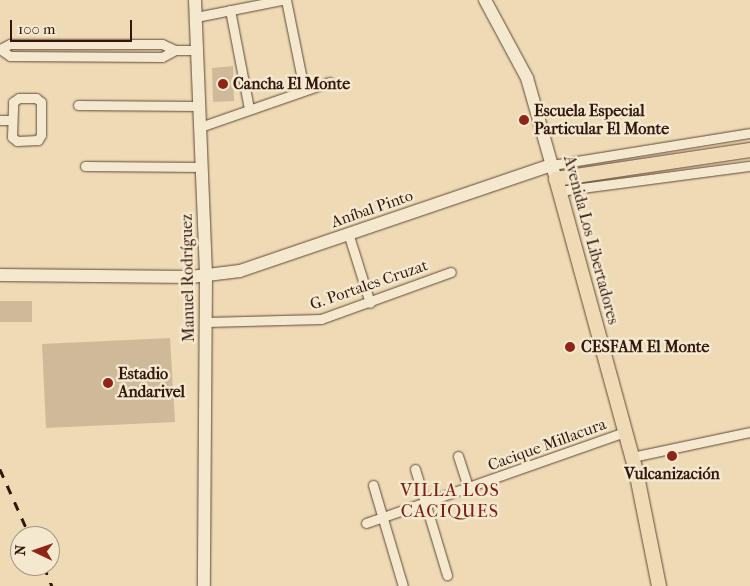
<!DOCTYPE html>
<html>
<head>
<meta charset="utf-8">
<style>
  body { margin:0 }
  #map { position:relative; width:750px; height:586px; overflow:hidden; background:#eedbb5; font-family:"IM FELL French Canon",serif }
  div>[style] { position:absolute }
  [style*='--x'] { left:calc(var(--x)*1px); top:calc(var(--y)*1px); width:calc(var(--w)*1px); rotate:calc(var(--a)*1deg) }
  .green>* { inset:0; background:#ceba98 }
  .roads { filter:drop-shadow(0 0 1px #614736) drop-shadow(0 0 1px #614736) }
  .street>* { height:9px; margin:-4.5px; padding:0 4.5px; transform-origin:4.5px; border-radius:4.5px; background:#f4e8cf }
  .secondary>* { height:12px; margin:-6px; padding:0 6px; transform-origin:6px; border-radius:6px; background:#f4e8cf }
  .primary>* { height:14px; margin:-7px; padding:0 7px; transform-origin:7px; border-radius:7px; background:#eedbb5 }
  .rail>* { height:2.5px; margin-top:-1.25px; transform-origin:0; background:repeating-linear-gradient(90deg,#32160c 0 9px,transparent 0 18px) }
  .dots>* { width:14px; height:14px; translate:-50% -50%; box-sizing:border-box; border:2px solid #f4e8cf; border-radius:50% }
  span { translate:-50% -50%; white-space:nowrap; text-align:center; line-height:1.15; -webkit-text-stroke:5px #f4e8cf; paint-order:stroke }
  .poi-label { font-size:16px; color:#32160c; font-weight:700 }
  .left { translate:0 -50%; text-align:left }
  .street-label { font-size:16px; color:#32160c }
  .neighbourhood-label { font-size:18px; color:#7a1f14; letter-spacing:1px }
  .north { position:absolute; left:10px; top:526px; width:50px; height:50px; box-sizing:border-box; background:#f4e8cf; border:1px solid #a69481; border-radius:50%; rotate:273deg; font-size:14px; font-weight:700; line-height:20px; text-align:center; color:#32160c }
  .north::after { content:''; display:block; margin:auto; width:18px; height:22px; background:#8f2418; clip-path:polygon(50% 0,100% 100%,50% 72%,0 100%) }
  .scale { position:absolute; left:10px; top:20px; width:122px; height:22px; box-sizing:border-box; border:2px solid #32160c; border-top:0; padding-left:6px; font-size:15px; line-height:18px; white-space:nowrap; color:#32160c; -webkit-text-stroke:4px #f4e8cf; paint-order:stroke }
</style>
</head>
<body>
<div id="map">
  <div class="green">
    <i style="clip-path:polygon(233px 66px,234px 101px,213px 102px,212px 68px)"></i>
    <i style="clip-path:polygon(0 301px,32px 301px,32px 322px,0 322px)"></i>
    <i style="clip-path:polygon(170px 338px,175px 422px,46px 428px,42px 344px)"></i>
  </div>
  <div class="roads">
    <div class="street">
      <i style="--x:286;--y:0;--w:91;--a:78.6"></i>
      <i style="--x:230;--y:10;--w:101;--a:79.1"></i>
      <i style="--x:196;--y:17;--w:88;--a:-11.2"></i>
      <i style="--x:0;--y:49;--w:12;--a:35"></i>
      <i style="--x:10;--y:56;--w:152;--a:0.4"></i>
      <i style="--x:162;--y:57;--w:15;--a:-28"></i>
      <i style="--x:175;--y:50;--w:22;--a:0"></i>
      <i style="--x:0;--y:49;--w:11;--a:-27"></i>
      <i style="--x:10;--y:44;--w:152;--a:0"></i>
      <i style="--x:162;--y:44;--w:14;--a:25"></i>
      <i style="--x:19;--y:98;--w:17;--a:0"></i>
      <i style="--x:36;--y:98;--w:6;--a:39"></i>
      <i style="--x:41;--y:102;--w:33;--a:90"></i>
      <i style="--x:41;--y:135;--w:6;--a:121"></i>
      <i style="--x:38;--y:140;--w:21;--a:177"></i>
      <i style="--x:17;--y:141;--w:6;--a:-141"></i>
      <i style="--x:12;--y:137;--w:35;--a:-88"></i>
      <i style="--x:13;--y:102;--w:7;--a:-34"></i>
      <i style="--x:78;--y:105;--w:121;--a:0.5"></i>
      <i style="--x:0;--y:120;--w:12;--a:0"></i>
      <i style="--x:200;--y:127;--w:137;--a:-19.2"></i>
      <i style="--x:552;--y:165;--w:201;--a:-9.2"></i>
      <i style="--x:85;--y:166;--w:117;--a:0.5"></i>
      <i style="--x:559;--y:191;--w:193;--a:-7.5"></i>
      <i style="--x:349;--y:236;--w:70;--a:72.6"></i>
      <i style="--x:206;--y:322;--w:115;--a:-1.5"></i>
      <i style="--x:321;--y:319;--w:138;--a:-19.9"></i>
      <i style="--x:458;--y:456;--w:35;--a:72"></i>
      <i style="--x:632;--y:457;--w:121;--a:-12"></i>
      <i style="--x:415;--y:469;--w:111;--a:73.2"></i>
      <i style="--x:373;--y:485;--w:105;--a:73.5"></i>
      <i style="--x:366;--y:523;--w:275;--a:-19.4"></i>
    </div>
    <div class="secondary">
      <i style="--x:195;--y:0;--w:276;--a:87.7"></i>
      <i style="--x:206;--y:276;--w:310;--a:90.4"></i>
      <i style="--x:485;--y:0;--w:89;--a:61.7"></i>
      <i style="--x:527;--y:78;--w:99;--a:74.1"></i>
      <i style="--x:0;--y:275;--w:191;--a:0.6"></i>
      <i style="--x:191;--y:277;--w:49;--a:-7"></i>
      <i style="--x:240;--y:271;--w:330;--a:-18.8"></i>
    </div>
    <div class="primary">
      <i style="--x:659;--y:586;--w:117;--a:-101.3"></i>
      <i style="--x:636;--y:471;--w:303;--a:-105.3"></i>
      <i style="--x:556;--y:179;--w:196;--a:-8.5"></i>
    </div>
  </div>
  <div class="rail">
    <i style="--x:0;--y:469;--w:73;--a:65.9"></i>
    <i style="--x:44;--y:566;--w:22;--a:68"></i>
  </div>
  <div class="dots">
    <i style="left:223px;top:84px;background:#8f2418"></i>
    <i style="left:524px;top:120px;background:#8f2418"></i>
    <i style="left:570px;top:347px;background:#8f2418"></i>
    <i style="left:108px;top:383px;background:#8f2418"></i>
    <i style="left:672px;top:456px;background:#8f2418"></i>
  </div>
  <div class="poi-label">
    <span class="left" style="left:233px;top:84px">Cancha El Monte</span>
    <span class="left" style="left:534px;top:120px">Escuela Especial<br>Particular El Monte</span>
    <span class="left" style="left:581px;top:347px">CESFAM El Monte</span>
    <span class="left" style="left:118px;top:383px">Estadio<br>Andarivel</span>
    <span style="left:672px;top:474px">Vulcanización</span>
  </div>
  <div class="street-label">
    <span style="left:372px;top:209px;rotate:-19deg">Aníbal Pinto</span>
    <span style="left:591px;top:240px;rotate:75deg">Avenida Los Libertadores</span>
    <span style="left:188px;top:278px;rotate:-91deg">Manuel Rodríguez</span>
    <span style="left:369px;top:285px;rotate:-19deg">G. Portales Cruzat</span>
    <span style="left:547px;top:445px;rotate:-20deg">Cacique Millacura</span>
  </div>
  <div class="neighbourhood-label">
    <span style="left:450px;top:502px">VILLA LOS<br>CACIQUES</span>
  </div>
  <div class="north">N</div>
  <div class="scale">100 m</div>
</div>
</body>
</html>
